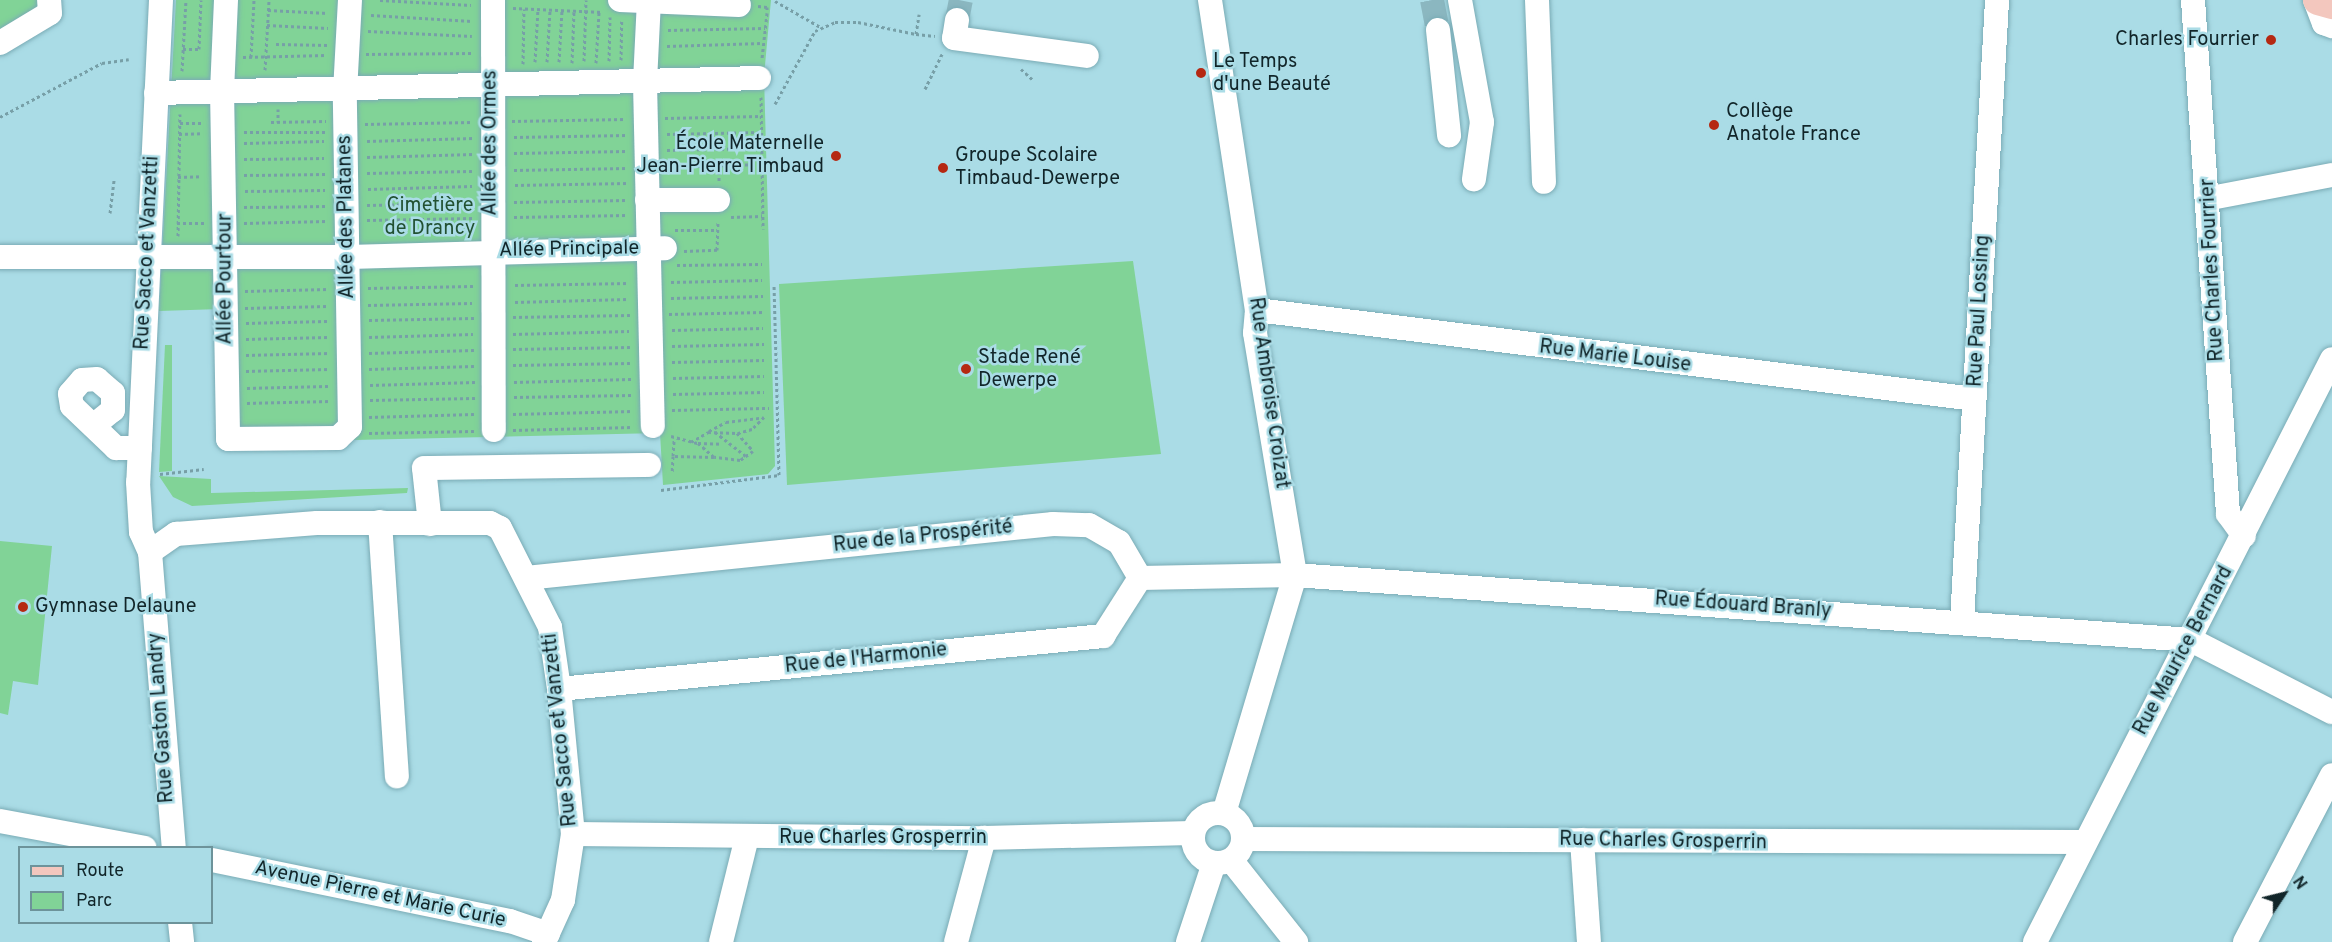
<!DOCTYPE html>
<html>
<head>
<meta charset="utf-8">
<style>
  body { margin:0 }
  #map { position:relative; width:2332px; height:942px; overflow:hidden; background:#aadce6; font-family:Overpass,sans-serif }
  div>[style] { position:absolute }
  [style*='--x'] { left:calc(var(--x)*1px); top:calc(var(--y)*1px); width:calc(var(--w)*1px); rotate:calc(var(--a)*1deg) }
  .green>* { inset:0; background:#81d397 }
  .minor-tunnel>* { height:24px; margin-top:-12px; transform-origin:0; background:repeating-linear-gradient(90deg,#8bb7c0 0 24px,transparent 0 36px) }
  .path>* { height:3px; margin-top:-1.5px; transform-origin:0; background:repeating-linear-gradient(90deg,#779fa7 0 3px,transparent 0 6px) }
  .roads { filter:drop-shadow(0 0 2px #7aabb5) drop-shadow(0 0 2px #7aabb5) }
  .minor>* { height:24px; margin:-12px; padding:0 12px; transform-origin:12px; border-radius:12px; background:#fff }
  .minor>.ring { margin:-12px; padding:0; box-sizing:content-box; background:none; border:24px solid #fff; border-radius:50% }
  .major>* { height:30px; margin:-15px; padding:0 15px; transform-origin:15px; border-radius:15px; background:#f3c7be }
  .dots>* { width:16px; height:16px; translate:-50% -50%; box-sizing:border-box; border:3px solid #aadce6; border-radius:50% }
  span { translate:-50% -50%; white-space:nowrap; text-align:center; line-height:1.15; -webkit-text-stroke:5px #aadce6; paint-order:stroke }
  .poi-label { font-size:20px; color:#112529 }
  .right { translate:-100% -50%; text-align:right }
  .left { translate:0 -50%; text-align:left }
  .street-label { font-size:20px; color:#112529 }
  .park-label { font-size:20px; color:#225131 }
  .legend { position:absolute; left:18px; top:846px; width:195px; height:78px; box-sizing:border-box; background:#aadce6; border:2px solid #6d939a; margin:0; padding:8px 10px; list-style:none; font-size:18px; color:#112529 }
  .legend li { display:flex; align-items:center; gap:12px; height:30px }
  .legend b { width:30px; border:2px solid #6d939a }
  .north { position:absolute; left:2254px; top:864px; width:60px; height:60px; -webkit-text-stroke:4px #aadce6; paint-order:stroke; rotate:55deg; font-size:16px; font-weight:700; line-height:24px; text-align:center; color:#112529 }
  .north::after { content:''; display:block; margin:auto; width:21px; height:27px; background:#112529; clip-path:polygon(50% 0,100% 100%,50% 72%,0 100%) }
</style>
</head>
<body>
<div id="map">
  <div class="green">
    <i style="clip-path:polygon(0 0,46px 0,0 37px)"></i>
    <i style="clip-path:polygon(176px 0,771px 0,764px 76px,775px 466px,768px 474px,663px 485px,660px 433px,224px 443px,221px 309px,159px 311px)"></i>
    <i style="clip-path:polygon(1133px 261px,1161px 454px,787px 485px,779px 284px)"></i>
    <i style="clip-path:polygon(165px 345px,172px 345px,172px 471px,159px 472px)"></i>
    <i style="clip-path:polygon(159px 476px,211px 479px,211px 493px,408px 488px,407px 493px,192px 506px,173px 497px)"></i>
    <i style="clip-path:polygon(0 541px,52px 546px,38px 685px,13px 681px,8px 715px,0 713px)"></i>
  </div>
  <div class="minor-tunnel">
    <i style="--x:1432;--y:0;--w:31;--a:79"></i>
    <i style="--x:957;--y:20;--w:20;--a:-79"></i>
  </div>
  <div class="path">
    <i style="--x:380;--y:0;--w:91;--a:3.1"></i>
    <i style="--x:775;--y:1;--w:54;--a:29.9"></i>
    <i style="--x:758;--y:6;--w:9;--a:6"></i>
    <i style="--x:767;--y:7;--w:6;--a:90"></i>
    <i style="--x:767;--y:13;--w:45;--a:96.3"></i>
    <i style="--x:513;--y:8;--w:90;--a:2.5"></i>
    <i style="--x:268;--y:10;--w:60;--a:2.9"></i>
    <i style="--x:371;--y:15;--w:101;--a:3.4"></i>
    <i style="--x:267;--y:25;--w:61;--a:2.8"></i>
    <i style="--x:668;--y:30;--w:97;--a:-1.2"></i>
    <i style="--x:368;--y:31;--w:104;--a:2.8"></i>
    <i style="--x:916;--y:34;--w:19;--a:6"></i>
    <i style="--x:276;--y:44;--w:52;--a:1.1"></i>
    <i style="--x:667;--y:46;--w:95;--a:-1.8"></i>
    <i style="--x:183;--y:49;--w:18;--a:0"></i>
    <i style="--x:199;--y:49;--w:49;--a:-87.7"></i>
    <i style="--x:366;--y:54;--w:107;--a:-0.5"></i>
    <i style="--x:243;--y:57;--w:83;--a:-1.4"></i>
    <i style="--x:251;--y:57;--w:57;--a:-87"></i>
    <i style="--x:621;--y:60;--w:39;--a:-89"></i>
    <i style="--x:584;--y:61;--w:61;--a:-88.1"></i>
    <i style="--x:609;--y:61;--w:44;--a:-88.7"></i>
    <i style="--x:535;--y:62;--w:53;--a:-86.8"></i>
    <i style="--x:547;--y:62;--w:52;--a:-86.7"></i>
    <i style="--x:559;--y:62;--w:52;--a:-86.7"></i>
    <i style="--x:572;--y:63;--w:52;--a:-87.8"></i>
    <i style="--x:596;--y:63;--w:51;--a:-86.6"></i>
    <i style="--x:523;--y:64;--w:55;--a:-89"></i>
    <i style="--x:1021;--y:69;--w:15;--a:42"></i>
    <i style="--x:265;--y:70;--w:70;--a:-86.7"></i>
    <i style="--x:182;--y:71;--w:71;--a:-86.8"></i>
    <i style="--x:925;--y:89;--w:39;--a:-64"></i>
    <i style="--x:761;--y:97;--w:132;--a:89.1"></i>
    <i style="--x:775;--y:104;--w:83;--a:-61.3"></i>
    <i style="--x:815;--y:31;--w:22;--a:-24"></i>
    <i style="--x:835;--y:22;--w:23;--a:0"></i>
    <i style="--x:858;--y:22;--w:59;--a:11.7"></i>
    <i style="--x:916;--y:34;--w:20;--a:-81"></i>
    <i style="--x:278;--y:109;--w:13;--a:90"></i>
    <i style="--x:0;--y:117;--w:115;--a:-27.9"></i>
    <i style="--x:102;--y:63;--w:27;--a:-8"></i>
    <i style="--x:665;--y:118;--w:96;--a:-1.2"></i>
    <i style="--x:512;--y:121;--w:114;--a:-1"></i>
    <i style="--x:271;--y:122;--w:55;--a:-1"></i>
    <i style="--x:180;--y:123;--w:23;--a:0"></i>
    <i style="--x:365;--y:124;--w:108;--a:-1.1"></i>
    <i style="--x:244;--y:132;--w:81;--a:0"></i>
    <i style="--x:179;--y:134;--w:23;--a:-2"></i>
    <i style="--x:667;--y:134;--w:94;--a:-1.2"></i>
    <i style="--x:514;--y:137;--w:113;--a:-1"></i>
    <i style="--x:367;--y:141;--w:107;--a:-1.6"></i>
    <i style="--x:244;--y:143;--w:80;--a:-1.4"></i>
    <i style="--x:667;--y:150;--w:94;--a:-1.2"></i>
    <i style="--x:514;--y:153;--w:113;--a:-1"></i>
    <i style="--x:367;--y:157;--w:107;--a:-1.6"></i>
    <i style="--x:244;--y:159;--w:80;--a:-0.7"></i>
    <i style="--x:667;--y:167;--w:95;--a:-1.8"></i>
    <i style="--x:514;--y:170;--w:114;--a:-1"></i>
    <i style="--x:367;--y:173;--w:105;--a:-1.1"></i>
    <i style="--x:244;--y:175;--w:81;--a:-0.7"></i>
    <i style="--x:178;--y:177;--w:24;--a:-2"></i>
    <i style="--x:719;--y:181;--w:15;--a:-90"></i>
    <i style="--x:515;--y:185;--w:113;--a:-1"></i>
    <i style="--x:368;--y:189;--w:104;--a:-1.7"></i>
    <i style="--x:245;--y:191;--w:80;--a:-0.7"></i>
    <i style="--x:514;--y:202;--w:113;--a:-1"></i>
    <i style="--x:367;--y:205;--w:107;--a:-1.1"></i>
    <i style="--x:244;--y:207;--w:83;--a:-0.7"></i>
    <i style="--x:110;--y:213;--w:35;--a:-83"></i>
    <i style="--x:514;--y:217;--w:113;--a:-1"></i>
    <i style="--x:731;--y:217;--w:31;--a:-2"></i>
    <i style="--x:367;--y:220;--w:107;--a:-1.1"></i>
    <i style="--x:177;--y:223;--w:28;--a:0"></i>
    <i style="--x:244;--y:223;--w:83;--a:-1.4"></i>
    <i style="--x:675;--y:230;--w:42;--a:0"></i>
    <i style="--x:178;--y:236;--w:122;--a:-89.1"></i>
    <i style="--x:684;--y:251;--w:33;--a:-2"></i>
    <i style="--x:717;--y:250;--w:29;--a:-88"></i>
    <i style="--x:677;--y:265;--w:85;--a:-0.7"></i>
    <i style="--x:671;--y:282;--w:91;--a:-1.3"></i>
    <i style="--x:515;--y:285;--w:114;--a:-1"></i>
    <i style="--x:368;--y:288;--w:105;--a:-1.1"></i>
    <i style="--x:245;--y:291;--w:84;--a:-1.4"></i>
    <i style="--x:671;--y:298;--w:92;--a:-1.2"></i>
    <i style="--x:515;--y:302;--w:113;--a:-1.5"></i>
    <i style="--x:368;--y:305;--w:104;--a:-1.1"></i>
    <i style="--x:245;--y:308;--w:83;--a:-1.4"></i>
    <i style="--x:669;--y:314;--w:95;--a:-1.2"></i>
    <i style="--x:513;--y:317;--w:117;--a:-1"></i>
    <i style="--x:369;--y:320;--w:105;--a:-1.1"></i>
    <i style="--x:246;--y:323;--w:81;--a:-1.4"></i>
    <i style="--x:672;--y:330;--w:91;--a:-1.3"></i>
    <i style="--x:513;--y:334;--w:116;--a:-1.5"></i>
    <i style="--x:369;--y:337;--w:104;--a:-1.7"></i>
    <i style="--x:246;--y:339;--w:83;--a:-1.4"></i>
    <i style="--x:672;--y:346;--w:92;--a:-1.2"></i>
    <i style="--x:513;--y:349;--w:117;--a:-1"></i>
    <i style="--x:369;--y:353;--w:105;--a:-1.6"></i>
    <i style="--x:246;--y:355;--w:84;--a:-1.4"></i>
    <i style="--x:672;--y:362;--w:92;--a:-1.2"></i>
    <i style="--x:513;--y:365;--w:117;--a:-1"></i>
    <i style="--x:369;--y:369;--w:105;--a:-1.6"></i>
    <i style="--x:246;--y:371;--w:84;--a:-1.4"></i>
    <i style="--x:673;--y:378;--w:91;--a:-1.3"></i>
    <i style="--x:514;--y:382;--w:117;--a:-1.5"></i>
    <i style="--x:370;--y:385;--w:105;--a:-1.6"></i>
    <i style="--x:247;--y:388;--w:81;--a:-1.4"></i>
    <i style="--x:673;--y:394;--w:91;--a:-1.3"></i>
    <i style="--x:514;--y:397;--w:117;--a:-1"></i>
    <i style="--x:370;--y:400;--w:105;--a:-1.1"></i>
    <i style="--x:247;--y:403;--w:84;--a:-1.4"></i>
    <i style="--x:672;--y:410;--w:97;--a:-1.2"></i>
    <i style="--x:513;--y:414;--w:120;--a:-1.4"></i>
    <i style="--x:369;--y:417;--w:105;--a:-1.6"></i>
    <i style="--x:513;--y:430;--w:119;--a:-1.4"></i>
    <i style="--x:709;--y:431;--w:19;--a:-28"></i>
    <i style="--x:726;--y:422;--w:38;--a:-7"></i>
    <i style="--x:764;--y:417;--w:17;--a:135"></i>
    <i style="--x:752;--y:429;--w:15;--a:164"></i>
    <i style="--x:715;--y:432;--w:39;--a:38"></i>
    <i style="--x:369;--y:433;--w:105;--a:-1.1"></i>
    <i style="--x:671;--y:436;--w:28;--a:15"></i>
    <i style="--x:698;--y:443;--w:21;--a:41"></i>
    <i style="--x:714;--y:457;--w:41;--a:-178.6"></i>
    <i style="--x:673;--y:456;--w:17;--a:93"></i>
    <i style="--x:691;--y:442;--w:20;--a:-30"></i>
    <i style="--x:708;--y:432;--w:29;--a:2"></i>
    <i style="--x:737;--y:433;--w:24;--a:48"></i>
    <i style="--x:753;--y:451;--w:16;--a:145"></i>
    <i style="--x:740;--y:460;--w:26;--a:-173"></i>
    <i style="--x:698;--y:443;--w:24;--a:2"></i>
    <i style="--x:673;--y:456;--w:16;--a:-86"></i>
    <i style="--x:160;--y:474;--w:44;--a:-6.5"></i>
    <i style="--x:661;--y:490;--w:119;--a:-7.2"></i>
    <i style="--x:779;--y:475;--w:190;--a:-91.5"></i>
  </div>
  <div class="roads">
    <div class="minor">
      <i style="--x:161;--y:0;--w:483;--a:92.7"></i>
      <i style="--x:138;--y:482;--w:50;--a:86.6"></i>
      <i style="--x:141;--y:532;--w:22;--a:66"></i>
      <i style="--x:150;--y:552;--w:297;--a:85.4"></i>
      <i style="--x:226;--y:0;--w:90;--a:92.5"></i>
      <i style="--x:222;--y:90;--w:349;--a:89"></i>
      <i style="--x:228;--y:439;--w:110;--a:-0.5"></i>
      <i style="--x:338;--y:438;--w:16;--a:-43"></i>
      <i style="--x:350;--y:427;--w:335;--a:-90.9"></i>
      <i style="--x:345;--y:92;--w:92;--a:-86.9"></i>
      <i style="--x:493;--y:0;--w:430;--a:89.9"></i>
      <i style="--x:620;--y:0;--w:119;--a:2.4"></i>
      <i style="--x:649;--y:0;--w:83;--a:92.8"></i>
      <i style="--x:645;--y:83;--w:343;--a:88.7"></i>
      <i style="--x:1210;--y:0;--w:314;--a:81.4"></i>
      <i style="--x:1257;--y:310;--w:23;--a:95"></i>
      <i style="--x:1255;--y:333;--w:245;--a:80.6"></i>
      <i style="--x:1295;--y:575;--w:248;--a:106.6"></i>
      <i style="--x:1460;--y:0;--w:124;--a:79.8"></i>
      <i style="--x:1482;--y:122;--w:58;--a:98"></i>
      <i style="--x:1537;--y:0;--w:182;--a:87.8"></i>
      <i style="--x:2193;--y:0;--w:515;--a:86.1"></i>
      <i style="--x:2228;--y:514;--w:27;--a:54"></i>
      <i style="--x:2315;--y:0;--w:25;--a:69"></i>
      <i style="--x:2324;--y:23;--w:9;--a:21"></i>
      <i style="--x:957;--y:20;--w:18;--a:99"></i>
      <i style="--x:954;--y:38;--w:134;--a:7.7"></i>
      <i style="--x:1438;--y:30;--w:106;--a:84"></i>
      <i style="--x:0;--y:43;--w:58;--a:-31"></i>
      <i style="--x:50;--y:13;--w:13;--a:-94"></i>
      <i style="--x:156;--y:93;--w:603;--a:-1.42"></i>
      <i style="--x:2211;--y:198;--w:123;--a:-10.8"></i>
      <i style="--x:647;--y:200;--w:71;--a:0"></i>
      <i style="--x:0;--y:257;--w:349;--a:0"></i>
      <i style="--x:349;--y:257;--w:316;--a:-1.6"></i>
      <i style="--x:1257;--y:310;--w:723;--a:7.07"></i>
      <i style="--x:98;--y:422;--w:19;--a:-39"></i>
      <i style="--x:113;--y:410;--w:17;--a:-90"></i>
      <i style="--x:113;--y:393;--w:21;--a:-139"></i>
      <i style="--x:97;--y:379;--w:15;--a:176"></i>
      <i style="--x:82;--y:380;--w:18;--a:131"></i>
      <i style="--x:70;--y:394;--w:12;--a:81"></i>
      <i style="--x:72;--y:406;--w:61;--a:43.7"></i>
      <i style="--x:116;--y:448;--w:24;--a:0"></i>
      <i style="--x:380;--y:522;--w:255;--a:86.2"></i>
      <i style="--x:430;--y:524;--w:56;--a:-96.1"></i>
      <i style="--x:424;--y:468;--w:225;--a:-0.8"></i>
      <i style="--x:150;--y:552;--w:32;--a:-35"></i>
      <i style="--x:176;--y:534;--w:141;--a:-4.5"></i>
      <i style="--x:317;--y:523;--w:173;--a:0"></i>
      <i style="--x:490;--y:523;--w:11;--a:27"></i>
      <i style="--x:500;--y:528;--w:111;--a:63.2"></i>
      <i style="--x:550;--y:627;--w:63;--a:81.7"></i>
      <i style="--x:559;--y:689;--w:146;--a:84.5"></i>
      <i style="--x:573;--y:834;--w:67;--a:98.6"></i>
      <i style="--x:563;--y:900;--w:46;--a:114.3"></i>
      <i style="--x:526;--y:578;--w:530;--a:-5.85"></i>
      <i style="--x:1053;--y:524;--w:36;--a:2"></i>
      <i style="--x:1089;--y:525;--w:34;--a:30"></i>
      <i style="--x:1119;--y:542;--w:42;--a:59.7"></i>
      <i style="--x:1140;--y:578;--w:155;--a:-1.1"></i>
      <i style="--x:1295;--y:575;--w:898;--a:4.15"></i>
      <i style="--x:2191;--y:640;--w:158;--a:27.1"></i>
      <i style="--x:1962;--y:621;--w:622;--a:-86.77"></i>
      <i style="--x:559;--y:689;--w:547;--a:-5.56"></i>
      <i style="--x:1103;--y:636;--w:69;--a:-57.5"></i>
      <i class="ring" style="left:1193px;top:813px;width:26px;height:26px"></i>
      <i style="--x:0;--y:821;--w:147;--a:10.5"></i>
      <i style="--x:573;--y:834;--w:411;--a:0.6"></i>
      <i style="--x:984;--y:838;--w:208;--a:-1.4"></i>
      <i style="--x:1243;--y:839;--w:840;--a:0.2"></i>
      <i style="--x:1582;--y:840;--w:102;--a:86.1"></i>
      <i style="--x:212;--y:860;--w:304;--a:11.6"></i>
      <i style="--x:510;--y:921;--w:40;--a:18.9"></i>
      <i style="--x:1231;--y:860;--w:105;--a:51.6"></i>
      <i style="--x:180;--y:922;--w:20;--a:84"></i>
      <i style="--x:721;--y:942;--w:108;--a:-76.1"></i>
      <i style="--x:956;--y:942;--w:108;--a:-74.9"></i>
      <i style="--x:1188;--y:942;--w:83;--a:-71.8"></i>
      <i style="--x:2035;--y:942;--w:654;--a:-63"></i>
      <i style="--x:2245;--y:942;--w:188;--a:-62.5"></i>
    </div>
    <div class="major">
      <i style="--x:2318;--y:0;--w:15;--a:16"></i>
    </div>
  </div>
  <div class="dots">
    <i style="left:2271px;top:40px;background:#b52812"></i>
    <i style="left:1201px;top:73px;background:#b52812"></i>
    <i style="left:1714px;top:125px;background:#b52812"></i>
    <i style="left:836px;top:156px;background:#b52812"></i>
    <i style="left:943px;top:168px;background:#b52812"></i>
    <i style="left:966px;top:369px;background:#b52812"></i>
    <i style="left:23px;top:607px;background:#b52812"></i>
  </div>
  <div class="poi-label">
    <span class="right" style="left:2259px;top:40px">Charles Fourrier</span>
    <span class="left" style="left:1213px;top:74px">Le Temps<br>d'une Beauté</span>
    <span class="left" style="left:1726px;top:124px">Collège<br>Anatole France</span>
    <span class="right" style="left:824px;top:156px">École Maternelle<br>Jean-Pierre Timbaud</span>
    <span class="left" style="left:955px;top:168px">Groupe Scolaire<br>Timbaud-Dewerpe</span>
    <span class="left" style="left:978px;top:370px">Stade René<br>Dewerpe</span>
    <span class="left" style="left:35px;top:607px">Gymnase Delaune</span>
  </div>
  <div class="street-label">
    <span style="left:491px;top:143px;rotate:-90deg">Allée des Ormes</span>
    <span style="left:347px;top:217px;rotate:-91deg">Allée des Platanes</span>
    <span style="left:569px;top:250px;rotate:-1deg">Allée Principale</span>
    <span style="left:148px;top:253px;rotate:-87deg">Rue Sacco et Vanzetti</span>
    <span style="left:2213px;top:270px;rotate:-93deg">Rue Charles Fourrier</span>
    <span style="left:226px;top:279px;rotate:-90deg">Allée Pourtour</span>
    <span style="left:1980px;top:311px;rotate:-87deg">Rue Paul Lossing</span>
    <span style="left:1615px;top:357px;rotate:7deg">Rue Marie Louise</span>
    <span style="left:1268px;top:393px;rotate:82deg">Rue Ambroise Croizat</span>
    <span style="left:923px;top:537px;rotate:-6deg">Rue de la Prospérité</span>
    <span style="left:1743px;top:606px;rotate:4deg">Rue Édouard Branly</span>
    <span style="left:2184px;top:651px;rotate:-62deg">Rue Maurice Bernard</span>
    <span style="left:866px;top:659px;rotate:-6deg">Rue de l'Harmonie</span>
    <span style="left:162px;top:718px;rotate:-94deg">Rue Gaston Landry</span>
    <span style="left:561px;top:730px;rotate:-96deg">Rue Sacco et Vanzetti</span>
    <span style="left:883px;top:838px">Rue Charles Grosperrin</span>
    <span style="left:1663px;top:842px;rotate:1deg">Rue Charles Grosperrin</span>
    <span style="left:380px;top:895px;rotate:12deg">Avenue Pierre et Marie Curie</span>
  </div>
  <div class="park-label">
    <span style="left:430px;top:218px">Cimetière<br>de Drancy</span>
  </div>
  <ul class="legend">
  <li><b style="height:8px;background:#f3c7be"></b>Route</li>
  <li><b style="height:16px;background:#81d397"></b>Parc</li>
  </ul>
  <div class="north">N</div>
</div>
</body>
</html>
